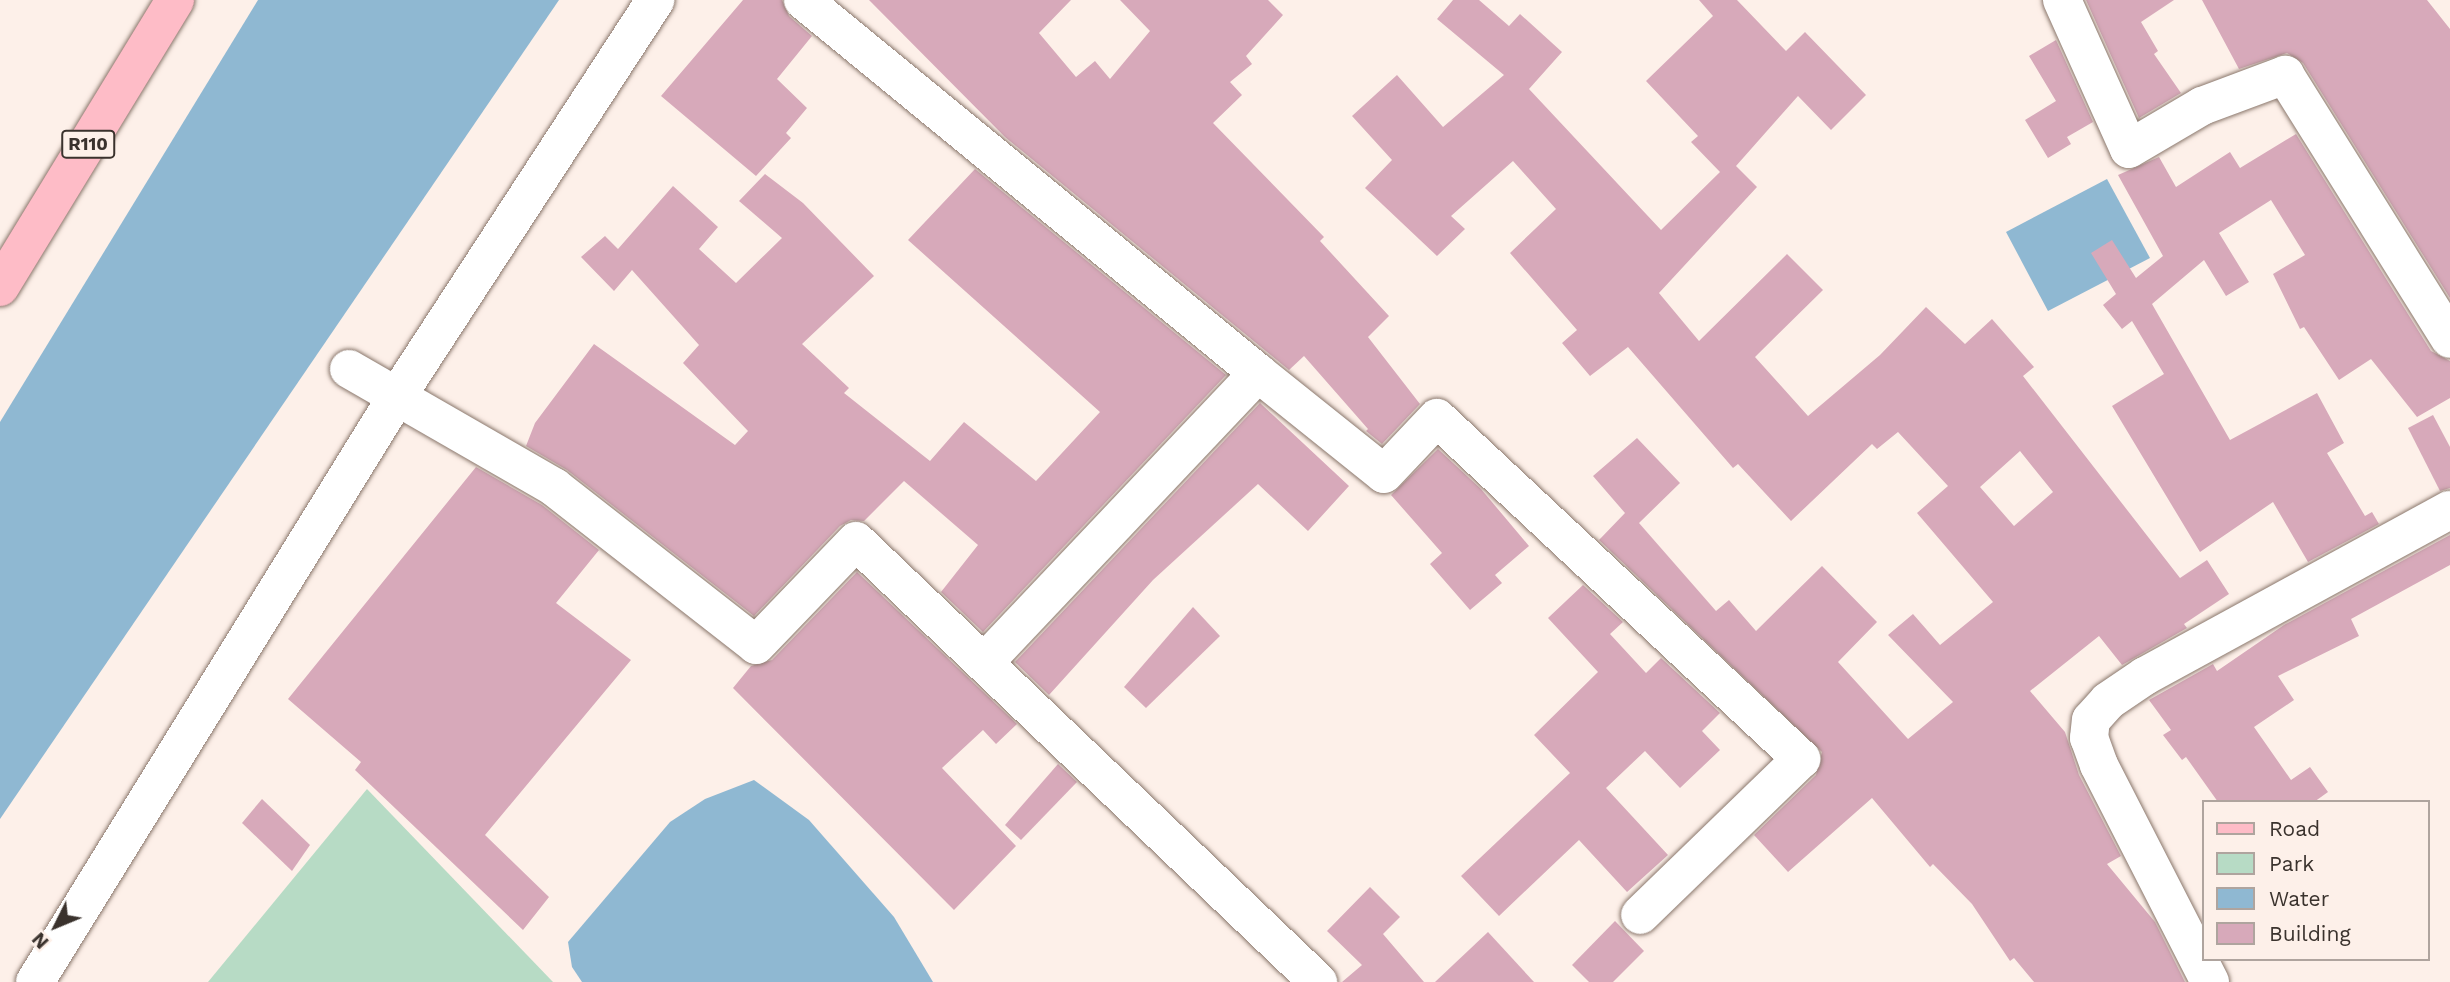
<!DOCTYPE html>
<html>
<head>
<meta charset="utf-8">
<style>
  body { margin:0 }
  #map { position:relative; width:2450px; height:982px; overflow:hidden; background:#fdf0e9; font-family:"Work Sans",sans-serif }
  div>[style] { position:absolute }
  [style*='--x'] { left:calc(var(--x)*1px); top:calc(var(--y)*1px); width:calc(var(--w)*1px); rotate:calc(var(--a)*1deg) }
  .green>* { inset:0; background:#b7dbc5 }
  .water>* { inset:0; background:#8fb8d2 }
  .building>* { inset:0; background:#d7a9ba }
  .roads { filter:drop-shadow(0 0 2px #8a776c) drop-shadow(0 0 2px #8a776c) }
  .minor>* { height:38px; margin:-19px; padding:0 19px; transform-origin:19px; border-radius:19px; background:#fff }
  .primary>* { height:38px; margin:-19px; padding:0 19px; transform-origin:19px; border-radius:19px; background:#febcc7 }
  span { translate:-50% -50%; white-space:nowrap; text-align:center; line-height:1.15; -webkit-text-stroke:7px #fdf0e9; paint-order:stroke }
  .shield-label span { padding:2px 5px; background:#fdf0e9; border:2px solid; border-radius:5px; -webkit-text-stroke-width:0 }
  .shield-label { font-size:18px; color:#3a322d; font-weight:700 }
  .legend { position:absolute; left:2202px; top:800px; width:228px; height:161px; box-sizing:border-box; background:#fdf0e9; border:2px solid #afa49e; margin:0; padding:9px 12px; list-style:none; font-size:21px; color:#3a322d }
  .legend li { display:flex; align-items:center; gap:14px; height:35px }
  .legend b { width:35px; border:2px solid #afa49e }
  .north { position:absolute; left:21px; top:891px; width:70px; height:70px; -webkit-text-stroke:5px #fdf0e9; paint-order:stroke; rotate:227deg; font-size:19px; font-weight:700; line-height:28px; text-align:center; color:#3a322d }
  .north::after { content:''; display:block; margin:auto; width:24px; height:32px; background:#3a322d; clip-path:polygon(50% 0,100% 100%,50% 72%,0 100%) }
</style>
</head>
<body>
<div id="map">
  <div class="green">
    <i style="clip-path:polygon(367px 789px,553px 982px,208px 982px)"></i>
  </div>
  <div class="water">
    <i style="clip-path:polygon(258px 0,559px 0,0 819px,0 422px)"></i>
    <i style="clip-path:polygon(2107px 179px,2150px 258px,2048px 311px,2006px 232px)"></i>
    <i style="clip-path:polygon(754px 780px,809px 820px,894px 917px,933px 982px,582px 982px,572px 967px,568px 942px,670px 822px,705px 799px)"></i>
  </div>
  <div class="building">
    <i style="clip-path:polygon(743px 0,782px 0,789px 16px,812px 36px,777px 79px,807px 108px,786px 133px,791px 138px,756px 176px,661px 96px)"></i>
    <i style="clip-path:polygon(869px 0,1071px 0,1039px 33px,1076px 77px,1095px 61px,1110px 79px,1150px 31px,1120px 0,1268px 0,1283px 15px,1246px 56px,1252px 64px,1230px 82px,1242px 95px,1213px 123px,1324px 237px,1320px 241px,1389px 316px,1368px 337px,1420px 404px,1382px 444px,1366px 431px,1368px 429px,1304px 356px,1289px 370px,1272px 356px,1005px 137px)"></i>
    <i style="clip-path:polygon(evenodd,1453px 0,1479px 0,1509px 26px,1520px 14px,1562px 52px,1529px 89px,1661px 230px,1720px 172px,1691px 142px,1698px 136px,1646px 81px,1713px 16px,1699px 0,1737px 0,1786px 51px,1805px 32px,1866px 95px,1831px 130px,1798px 96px,1736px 166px,1757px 187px,1659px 293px,1699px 341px,1787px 254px,1823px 290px,1755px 357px,1808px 416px,1880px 355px,1926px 307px,1965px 344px,1992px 319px,2034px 367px,2023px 376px,2180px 578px,2207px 560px,2229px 594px,2184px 624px,2187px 628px,2122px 665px,2099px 636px,2030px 691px,2065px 732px,2079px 775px,2121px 856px,2107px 864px,2155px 922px,2185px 982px,2034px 982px,2014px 958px,2010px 961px,1972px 904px,1933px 864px,1930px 867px,1872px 798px,1788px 872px,1754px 835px,1816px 775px,1822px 752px,1599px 540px,1625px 513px,1593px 476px,1637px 438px,1680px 483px,1639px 523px,1716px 611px,1729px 600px,1756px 631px,1822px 566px,1877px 622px,1838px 662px,1908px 739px,1953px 702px,1888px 635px,1913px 614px,1940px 645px,1993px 602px,1917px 513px,1948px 486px,1898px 432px,1877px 449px,1872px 444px,1791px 521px,1738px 464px,1733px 468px,1628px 347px,1590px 376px,1562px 343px,1577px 330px,1510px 253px,1556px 209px,1513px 161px,1451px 216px,1465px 229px,1437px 256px,1365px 188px,1392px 160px,1352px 116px,1397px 75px,1443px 127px,1504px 75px,1437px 19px,1453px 0,2020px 451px,2053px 492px,2014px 526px,1980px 487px,2020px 451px)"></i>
    <i style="clip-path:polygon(2086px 0,2174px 0,2141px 22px,2158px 51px,2154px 54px,2181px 93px,2139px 118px)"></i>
    <i style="clip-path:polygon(2202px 0,2427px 0,2450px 29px,2450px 298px,2303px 63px,2287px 53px,2239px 69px)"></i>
    <i style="clip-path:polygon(2056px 40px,2093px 122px,2067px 137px,2071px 144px,2048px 158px,2025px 120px,2056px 101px,2029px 56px)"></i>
    <i style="clip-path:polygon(2296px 134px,2431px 351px,2450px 361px,2450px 398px,2417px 417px,2371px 359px,2339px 380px,2304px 327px,2300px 329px,2273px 274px,2305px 255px,2271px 200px,2219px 233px,2249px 282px,2226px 296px,2204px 260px,2152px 304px,2230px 440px,2317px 393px,2344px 443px,2327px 453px,2365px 516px,2372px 512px,2379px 524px,2308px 562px,2273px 502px,2200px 552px,2112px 406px,2164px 374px,2132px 321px,2122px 329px,2103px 305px,2116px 294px,2091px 253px,2112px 240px,2136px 278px,2163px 256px,2118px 175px,2159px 157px,2176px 187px,2230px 152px,2240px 168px)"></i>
    <i style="clip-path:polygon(975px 169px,1226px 375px,983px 632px,941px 592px,978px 545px,904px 481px,864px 521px,851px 520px,840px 526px,754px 616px,567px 470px,526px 446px,535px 423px,594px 344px,735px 445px,748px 431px,683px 363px,699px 345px,632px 270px,614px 291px,581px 257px,605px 236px,618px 249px,673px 186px,718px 227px,699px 249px,736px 283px,782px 238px,739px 201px,765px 174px,803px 203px,874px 276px,802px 344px,849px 388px,844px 393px,930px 461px,964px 422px,1036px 481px,1100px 412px,908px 240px)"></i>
    <i style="clip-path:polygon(1260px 403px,1349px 486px,1308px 531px,1258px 484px,1153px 580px,1049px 695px,1015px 662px)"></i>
    <i style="clip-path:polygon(2433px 415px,2450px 447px,2450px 488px,2440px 491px,2408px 428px)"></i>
    <i style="clip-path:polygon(1438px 449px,1481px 489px,1529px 546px,1495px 575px,1502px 583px,1470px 610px,1430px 564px,1442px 553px,1391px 495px)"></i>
    <i style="clip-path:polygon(476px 467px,542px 505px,599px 550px,556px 603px,631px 660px,485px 835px,549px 897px,523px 930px,355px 770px,361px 762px,288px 699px)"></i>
    <i style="clip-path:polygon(2450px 535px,2450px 565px,2351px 619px,2359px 636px,2278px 676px,2294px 700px,2254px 727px,2291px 780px,2310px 767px,2328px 792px,2314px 802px,2218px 802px,2186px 757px,2182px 760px,2163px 735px,2171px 730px,2149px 700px,2213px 664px,2217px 671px,2284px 625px)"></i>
    <i style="clip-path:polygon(857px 572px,1017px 724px,996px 744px,983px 730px,942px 768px,1016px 846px,954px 910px,733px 688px,751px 666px,772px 660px)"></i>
    <i style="clip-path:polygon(1583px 585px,1623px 622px,1610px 634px,1646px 673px,1661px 658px,1720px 713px,1702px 731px,1720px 750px,1680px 788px,1645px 751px,1606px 788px,1668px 855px,1627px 892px,1579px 840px,1499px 916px,1461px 876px,1570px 773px,1534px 735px,1598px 672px,1548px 618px)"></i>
    <i style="clip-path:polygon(1193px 607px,1220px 636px,1146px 708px,1124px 687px)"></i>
    <i style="clip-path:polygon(1058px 764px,1077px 782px,1021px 840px,1005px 825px)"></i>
    <i style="clip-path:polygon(262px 799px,310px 845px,292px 871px,242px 823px)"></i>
    <i style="clip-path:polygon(1370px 887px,1400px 917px,1383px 934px,1424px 982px,1342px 982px,1362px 965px,1327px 931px)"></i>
    <i style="clip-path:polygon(1615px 921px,1644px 951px,1613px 982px,1589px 982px,1572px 965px)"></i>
    <i style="clip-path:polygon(1488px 932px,1534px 982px,1435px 982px)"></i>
  </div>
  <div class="roads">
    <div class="minor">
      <i style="--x:803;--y:0;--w:588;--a:39.34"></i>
      <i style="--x:1258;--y:373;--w:398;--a:133.4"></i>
      <i style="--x:2062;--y:0;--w:163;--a:65.8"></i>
      <i style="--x:2129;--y:149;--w:85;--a:-30.5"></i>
      <i style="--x:2202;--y:106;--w:89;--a:-20.5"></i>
      <i style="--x:2285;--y:75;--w:311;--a:58"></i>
      <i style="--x:349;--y:369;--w:237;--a:29.9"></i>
      <i style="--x:554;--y:487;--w:256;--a:38"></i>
      <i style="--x:756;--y:645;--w:144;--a:-46.1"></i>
      <i style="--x:856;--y:541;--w:639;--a:43.67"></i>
      <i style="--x:1258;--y:373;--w:161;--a:38.7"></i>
      <i style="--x:1384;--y:474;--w:77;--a:-46.6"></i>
      <i style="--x:1437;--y:418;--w:499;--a:43.1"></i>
      <i style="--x:1801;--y:759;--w:224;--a:135.9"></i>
      <i style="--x:35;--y:982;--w:687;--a:-58.28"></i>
      <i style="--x:396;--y:398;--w:475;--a:-56.9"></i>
      <i style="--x:2210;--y:982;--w:244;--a:-117.1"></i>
      <i style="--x:2099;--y:765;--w:29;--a:-110"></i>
      <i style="--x:2089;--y:738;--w:18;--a:-84"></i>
      <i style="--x:2091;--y:720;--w:25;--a:-48"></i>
      <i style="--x:2108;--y:701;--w:45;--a:-34"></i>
      <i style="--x:2145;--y:676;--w:347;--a:-28.6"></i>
    </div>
    <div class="primary">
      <i style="--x:0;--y:287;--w:336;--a:-58.6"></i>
    </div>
  </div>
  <div class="shield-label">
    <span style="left:88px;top:144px">R110</span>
  </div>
  <ul class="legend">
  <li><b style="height:9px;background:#febcc7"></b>Road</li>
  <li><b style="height:19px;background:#b7dbc5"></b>Park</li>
  <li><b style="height:19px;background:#8fb8d2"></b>Water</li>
  <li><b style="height:19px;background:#d7a9ba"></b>Building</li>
  </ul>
  <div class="north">N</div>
</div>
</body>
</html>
